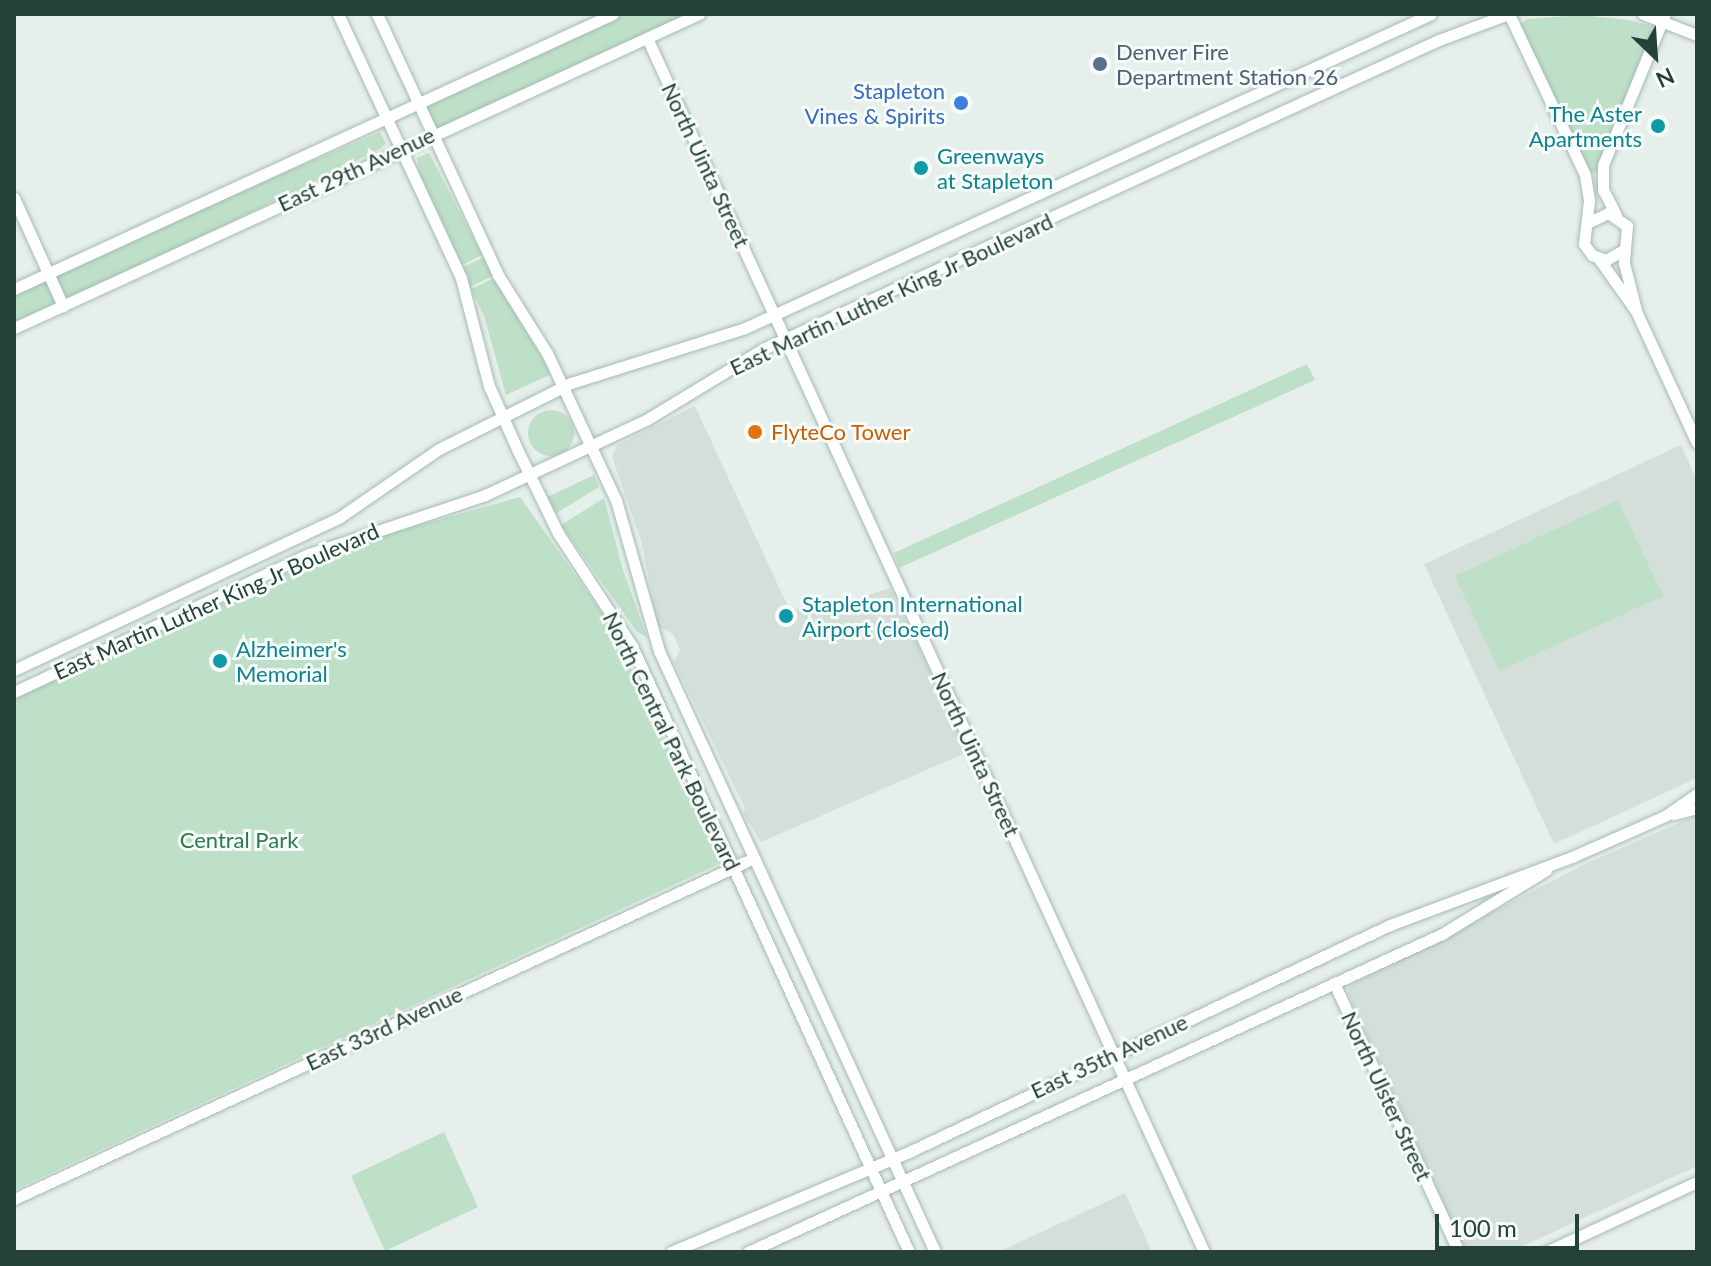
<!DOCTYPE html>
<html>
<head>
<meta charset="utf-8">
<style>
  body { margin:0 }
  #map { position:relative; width:1711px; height:1266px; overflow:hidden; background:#e6efeb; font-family:Lato,sans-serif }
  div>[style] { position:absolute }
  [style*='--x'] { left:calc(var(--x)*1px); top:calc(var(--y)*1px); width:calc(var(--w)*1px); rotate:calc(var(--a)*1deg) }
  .built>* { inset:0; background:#d4dfda }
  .green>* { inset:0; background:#bfe0c8 }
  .round { border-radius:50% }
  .roads { filter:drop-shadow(0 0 2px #a4bbb3) drop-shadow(0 0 2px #a4bbb3) }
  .secondary>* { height:11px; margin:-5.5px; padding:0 5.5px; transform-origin:5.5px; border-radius:5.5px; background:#fff }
  .dots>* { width:22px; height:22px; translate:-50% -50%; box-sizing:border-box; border:4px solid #f7fbf9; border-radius:50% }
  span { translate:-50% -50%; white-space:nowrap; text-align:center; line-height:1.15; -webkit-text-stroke:6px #f7fbf9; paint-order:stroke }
  .service-label { font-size:22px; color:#4e5e75 }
  .left { translate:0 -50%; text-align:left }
  .shop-label { font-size:22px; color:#366cbe }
  .right { translate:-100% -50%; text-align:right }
  .culture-label { font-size:22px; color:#0d838f }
  .street-label { font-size:22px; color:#24423a }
  .food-label { font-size:22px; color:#c56008 }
  .park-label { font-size:22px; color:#2d7a4b }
  .frame { position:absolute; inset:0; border:16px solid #24423a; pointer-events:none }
  .north { position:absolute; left:1615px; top:16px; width:80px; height:80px; -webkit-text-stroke:6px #f7fbf9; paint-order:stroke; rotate:155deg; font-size:22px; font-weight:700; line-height:32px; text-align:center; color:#24423a }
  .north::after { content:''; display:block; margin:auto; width:28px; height:36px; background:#24423a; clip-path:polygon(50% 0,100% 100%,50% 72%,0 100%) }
  .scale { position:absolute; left:1435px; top:1214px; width:144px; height:36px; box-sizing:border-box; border:4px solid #24423a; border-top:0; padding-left:10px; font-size:24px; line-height:28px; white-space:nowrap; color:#24423a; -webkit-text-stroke:6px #f7fbf9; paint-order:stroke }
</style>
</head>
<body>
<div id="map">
  <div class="built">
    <i style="clip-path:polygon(695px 406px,789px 609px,827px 608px,890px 588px,965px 744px,963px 754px,761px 842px,743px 813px,745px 808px,674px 662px,680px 650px,673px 634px,658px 626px,641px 540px,612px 457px,617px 445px)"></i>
    <i style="clip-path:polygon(1681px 445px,1697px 481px,1697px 778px,1554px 844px,1424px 564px)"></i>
    <i style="clip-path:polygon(1697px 815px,1697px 1166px,1510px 1252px,1466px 1252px,1348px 993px,1349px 986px,1585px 864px)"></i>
    <i style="clip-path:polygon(1125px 1193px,1152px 1252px,998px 1252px)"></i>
  </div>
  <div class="green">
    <i style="clip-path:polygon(613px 14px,699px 14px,432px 133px,419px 104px)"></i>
    <i style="clip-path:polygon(1581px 15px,1628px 20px,1649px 25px,1651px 31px,1597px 172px,1590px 174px,1520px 25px,1527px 19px)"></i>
    <i style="clip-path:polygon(380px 132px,386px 144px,378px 150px,14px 328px,14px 289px)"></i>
    <i style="clip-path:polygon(429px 153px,482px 255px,462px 265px,420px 174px,417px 158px)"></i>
    <i style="clip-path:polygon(484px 257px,493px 276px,470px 287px,463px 267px)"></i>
    <i style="clip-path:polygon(494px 278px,552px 374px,506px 395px,484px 316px,471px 289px)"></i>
    <i style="clip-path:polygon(1307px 364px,1315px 380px,899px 568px,894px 553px)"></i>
    <i class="round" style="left:528px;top:410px;width:46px;height:46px"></i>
    <i style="clip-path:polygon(594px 475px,599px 487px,555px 514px,547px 497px)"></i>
    <i style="clip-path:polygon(520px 497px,615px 631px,721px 863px,14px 1190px,14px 698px,352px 544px)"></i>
    <i style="clip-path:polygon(604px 498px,623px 570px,647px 637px,637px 632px,561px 525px)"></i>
    <i style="clip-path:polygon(1618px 500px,1663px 596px,1499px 671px,1455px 576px)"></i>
    <i style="clip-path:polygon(444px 1132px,478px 1207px,385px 1251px,351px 1176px)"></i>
  </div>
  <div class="roads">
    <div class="secondary">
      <i style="--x:338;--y:14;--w:291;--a:65"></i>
      <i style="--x:461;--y:278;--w:112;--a:75.5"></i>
      <i style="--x:489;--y:386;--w:71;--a:66"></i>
      <i style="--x:518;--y:451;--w:91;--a:64"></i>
      <i style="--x:558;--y:533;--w:135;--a:56.8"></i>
      <i style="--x:632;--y:646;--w:666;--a:65.44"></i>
      <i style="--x:377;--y:14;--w:288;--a:65.1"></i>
      <i style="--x:498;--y:275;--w:92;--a:57.9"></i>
      <i style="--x:547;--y:353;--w:162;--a:64.9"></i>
      <i style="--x:616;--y:500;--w:157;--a:74.1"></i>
      <i style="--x:659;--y:651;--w:661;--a:65.33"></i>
      <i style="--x:1509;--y:14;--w:178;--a:64.7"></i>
      <i style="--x:1585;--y:175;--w:26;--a:81"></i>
      <i style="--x:1589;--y:201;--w:43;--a:96.6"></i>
      <i style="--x:1584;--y:244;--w:14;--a:54"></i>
      <i style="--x:1592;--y:255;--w:15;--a:20"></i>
      <i style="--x:1606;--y:260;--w:22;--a:-30"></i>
      <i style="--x:1643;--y:14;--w:58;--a:21.3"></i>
      <i style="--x:647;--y:38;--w:1336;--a:65.35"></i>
      <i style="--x:14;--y:198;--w:119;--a:65.6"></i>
      <i style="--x:1616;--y:215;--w:28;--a:-117"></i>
      <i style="--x:1603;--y:190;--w:25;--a:-90"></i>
      <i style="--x:1603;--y:165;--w:163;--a:-67.7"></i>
      <i style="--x:1587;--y:223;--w:23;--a:-25"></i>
      <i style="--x:1608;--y:213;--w:23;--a:34"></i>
      <i style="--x:1627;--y:226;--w:37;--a:95"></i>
      <i style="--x:1624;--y:263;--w:49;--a:75.7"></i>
      <i style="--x:1599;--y:259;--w:64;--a:54.6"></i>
      <i style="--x:1636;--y:311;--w:145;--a:65.2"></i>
      <i style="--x:14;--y:289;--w:659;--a:-24.66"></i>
      <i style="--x:14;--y:328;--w:754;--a:-24.63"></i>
      <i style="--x:14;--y:670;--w:360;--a:-25.1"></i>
      <i style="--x:340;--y:517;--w:120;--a:-34.5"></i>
      <i style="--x:439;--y:449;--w:148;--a:-26.6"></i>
      <i style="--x:571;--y:383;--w:182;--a:-17.5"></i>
      <i style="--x:745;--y:328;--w:754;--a:-24.59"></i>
      <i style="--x:14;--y:692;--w:326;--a:-25.1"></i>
      <i style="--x:309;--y:554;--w:186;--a:-18.5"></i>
      <i style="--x:485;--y:495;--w:178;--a:-25"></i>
      <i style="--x:646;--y:420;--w:137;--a:-31.3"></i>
      <i style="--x:763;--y:349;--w:743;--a:-24.57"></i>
      <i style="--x:1439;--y:40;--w:74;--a:-20.6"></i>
      <i style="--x:1673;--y:814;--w:25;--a:-14"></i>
      <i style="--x:1334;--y:983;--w:297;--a:65.1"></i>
      <i style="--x:14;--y:1199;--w:815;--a:-24.74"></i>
      <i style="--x:671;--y:1252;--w:260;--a:-22.8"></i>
      <i style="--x:911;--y:1151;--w:530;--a:-25.26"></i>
      <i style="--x:1390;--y:925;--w:194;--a:-20.5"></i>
      <i style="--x:1572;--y:857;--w:102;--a:-23.8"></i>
      <i style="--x:1665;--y:816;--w:39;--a:-35"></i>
      <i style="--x:748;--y:1252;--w:763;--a:-24.62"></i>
      <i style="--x:1442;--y:934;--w:122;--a:-31.6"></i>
      <i style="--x:1546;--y:1252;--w:166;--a:-24.9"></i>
    </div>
  </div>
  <div class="dots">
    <i style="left:1100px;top:64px;background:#5c6f8a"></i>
    <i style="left:961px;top:103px;background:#3f7fe0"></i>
    <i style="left:1658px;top:126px;background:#0f9aa8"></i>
    <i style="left:921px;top:168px;background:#0f9aa8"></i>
    <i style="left:755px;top:432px;background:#e8710a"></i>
    <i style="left:786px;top:616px;background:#0f9aa8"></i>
    <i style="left:220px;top:661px;background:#0f9aa8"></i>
  </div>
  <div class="service-label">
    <span class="left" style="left:1116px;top:64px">Denver Fire<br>Department Station 26</span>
  </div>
  <div class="shop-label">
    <span class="right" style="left:945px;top:103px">Stapleton<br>Vines &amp; Spirits</span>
  </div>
  <div class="culture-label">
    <span class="right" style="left:1642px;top:126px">The Aster<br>Apartments</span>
    <span class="left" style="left:937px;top:168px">Greenways<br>at Stapleton</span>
    <span class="left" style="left:802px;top:616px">Stapleton International<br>Airport (closed)</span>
    <span class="left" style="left:236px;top:661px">Alzheimer's<br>Memorial</span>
  </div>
  <div class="street-label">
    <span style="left:706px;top:165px;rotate:65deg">North Uinta Street</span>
    <span style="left:356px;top:169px;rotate:-25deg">East 29th Avenue</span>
    <span style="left:891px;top:294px;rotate:-25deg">East Martin Luther King Jr Boulevard</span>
    <span style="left:216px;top:601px;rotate:-24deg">East Martin Luther King Jr Boulevard</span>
    <span style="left:672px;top:741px;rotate:64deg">North Central Park Boulevard</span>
    <span style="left:976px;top:754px;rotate:65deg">North Uinta Street</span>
    <span style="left:384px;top:1028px;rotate:-25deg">East 33rd Avenue</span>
    <span style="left:1109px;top:1056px;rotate:-25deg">East 35th Avenue</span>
    <span style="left:1387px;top:1096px;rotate:65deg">North Ulster Street</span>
  </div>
  <div class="food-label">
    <span class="left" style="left:771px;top:432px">FlyteCo Tower</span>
  </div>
  <div class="park-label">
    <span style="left:239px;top:840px">Central Park</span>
  </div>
  <div class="frame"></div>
  <div class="north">N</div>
  <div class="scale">100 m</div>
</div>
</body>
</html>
